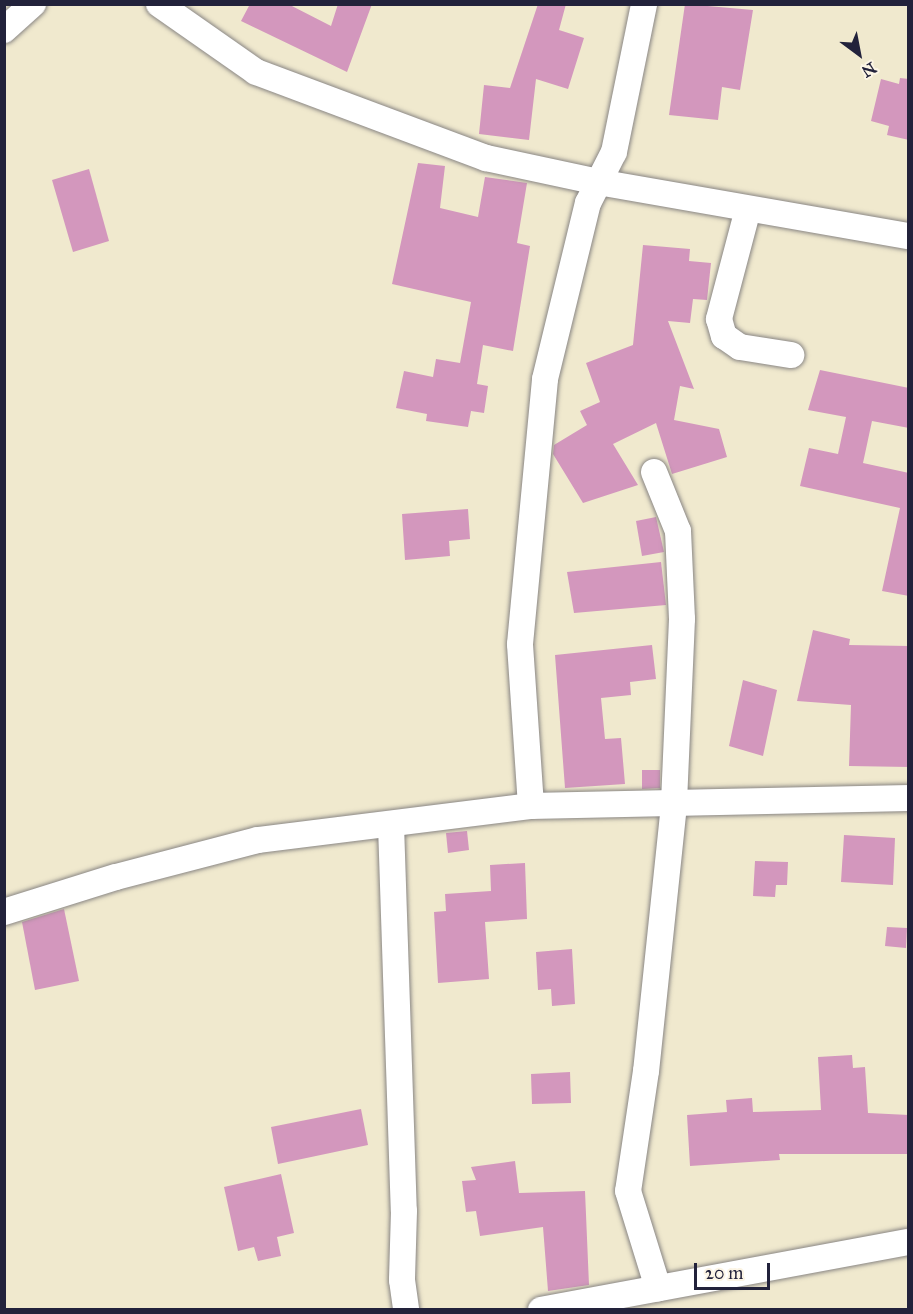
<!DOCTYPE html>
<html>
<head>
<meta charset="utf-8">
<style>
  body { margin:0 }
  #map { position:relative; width:913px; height:1314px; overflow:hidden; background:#f0e9ce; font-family:"IM FELL Great Primer",serif }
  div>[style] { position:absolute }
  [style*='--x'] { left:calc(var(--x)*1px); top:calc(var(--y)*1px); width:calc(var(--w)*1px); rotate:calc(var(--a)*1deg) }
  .building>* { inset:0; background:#d397bd }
  .roads { filter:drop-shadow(0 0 2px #898684) drop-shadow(0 0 2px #898684) }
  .street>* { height:26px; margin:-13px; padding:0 13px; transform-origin:13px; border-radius:13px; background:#fff }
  span { translate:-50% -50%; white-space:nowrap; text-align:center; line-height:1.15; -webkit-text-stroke:4.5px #fcf5e5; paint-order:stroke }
  .frame { position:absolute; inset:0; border:6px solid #22223b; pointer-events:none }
  .north { position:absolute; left:829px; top:24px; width:60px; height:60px; -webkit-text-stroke:4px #fcf5e5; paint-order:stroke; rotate:148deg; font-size:16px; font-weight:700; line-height:24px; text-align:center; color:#22223b }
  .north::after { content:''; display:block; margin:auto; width:21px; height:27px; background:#22223b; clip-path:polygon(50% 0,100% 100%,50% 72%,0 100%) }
  .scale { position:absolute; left:694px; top:1263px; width:76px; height:27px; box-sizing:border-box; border:3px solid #22223b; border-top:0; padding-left:8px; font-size:18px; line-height:21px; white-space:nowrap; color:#22223b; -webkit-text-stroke:4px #fcf5e5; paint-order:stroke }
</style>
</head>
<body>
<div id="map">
  <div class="building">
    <i style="clip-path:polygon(250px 4px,288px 4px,331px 26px,338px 4px,372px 4px,347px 72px,241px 21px)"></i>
    <i style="clip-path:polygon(538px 4px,566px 4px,559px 30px,584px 38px,568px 89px,536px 79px,529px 140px,479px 134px,484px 85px,510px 88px)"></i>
    <i style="clip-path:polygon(685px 4px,753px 10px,740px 90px,722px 87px,718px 120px,669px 115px)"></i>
    <i style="clip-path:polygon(900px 78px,909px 79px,909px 140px,887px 135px,889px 126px,871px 121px,881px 79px,899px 84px)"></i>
    <i style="clip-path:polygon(418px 163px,445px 166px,440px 208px,478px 217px,485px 177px,527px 183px,517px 243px,530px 246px,513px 351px,483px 345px,477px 384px,488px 386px,484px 413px,471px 411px,468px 427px,426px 421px,427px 414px,396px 408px,404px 371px,433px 377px,436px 359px,460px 363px,471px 302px,392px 284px)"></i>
    <i style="clip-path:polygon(89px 169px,109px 241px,73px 252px,52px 180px)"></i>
    <i style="clip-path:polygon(643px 245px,690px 249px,689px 261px,711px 263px,707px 300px,693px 299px,690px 323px,668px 321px,694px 389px,680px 386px,674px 420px,719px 429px,727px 457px,672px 474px,656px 423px,613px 444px,638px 485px,583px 503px,553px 454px,554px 445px,587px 425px,580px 411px,600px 402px,586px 363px,633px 345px)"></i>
    <i style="clip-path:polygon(820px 370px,909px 388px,909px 428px,872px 421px,863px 463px,909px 473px,909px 596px,882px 591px,900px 508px,800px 486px,809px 448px,838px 454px,846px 417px,808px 410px)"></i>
    <i style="clip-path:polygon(468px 509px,470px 539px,449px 541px,450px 556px,405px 560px,402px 514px)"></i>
    <i style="clip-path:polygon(656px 517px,664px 552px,642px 556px,636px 521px)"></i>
    <i style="clip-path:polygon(661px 562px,666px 605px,574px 613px,567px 572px)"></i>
    <i style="clip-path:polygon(813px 630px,850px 639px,849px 645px,909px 646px,909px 767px,849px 766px,851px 705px,797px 701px)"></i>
    <i style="clip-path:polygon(652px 645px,656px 679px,630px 682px,631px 695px,601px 698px,605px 739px,621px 738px,625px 784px,565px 788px,555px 655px)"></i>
    <i style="clip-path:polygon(743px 680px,777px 690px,763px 756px,729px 746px)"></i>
    <i style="clip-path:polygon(642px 770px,660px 770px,660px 788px,642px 789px)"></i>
    <i style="clip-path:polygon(467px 831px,469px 850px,448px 853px,446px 833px)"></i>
    <i style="clip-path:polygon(844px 835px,895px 838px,893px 885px,841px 882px)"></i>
    <i style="clip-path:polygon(755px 861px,788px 862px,787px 885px,776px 885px,775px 897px,753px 896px)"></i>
    <i style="clip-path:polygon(525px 863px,527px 919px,485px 922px,489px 979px,438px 983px,434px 912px,446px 911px,445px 894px,491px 891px,490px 865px)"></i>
    <i style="clip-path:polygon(64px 909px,79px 981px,35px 990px,22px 922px)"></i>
    <i style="clip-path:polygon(887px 927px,907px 928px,906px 948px,885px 946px)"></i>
    <i style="clip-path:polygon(572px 949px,575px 1004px,552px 1006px,551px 989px,538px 990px,536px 952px)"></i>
    <i style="clip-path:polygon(852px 1055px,853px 1068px,865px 1067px,868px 1113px,909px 1115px,909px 1154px,779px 1154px,780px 1160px,690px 1166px,687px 1115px,727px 1112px,726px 1100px,752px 1098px,753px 1112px,821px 1110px,818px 1057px)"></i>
    <i style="clip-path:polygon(570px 1072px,571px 1103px,532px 1104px,531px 1074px)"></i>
    <i style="clip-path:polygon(361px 1109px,368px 1145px,278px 1164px,271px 1127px)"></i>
    <i style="clip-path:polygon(515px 1161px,519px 1193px,585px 1191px,589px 1285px,548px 1291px,543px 1227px,480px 1236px,476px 1211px,466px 1212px,462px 1181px,476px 1180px,471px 1167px)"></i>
    <i style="clip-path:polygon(281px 1174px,294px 1233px,277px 1237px,281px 1256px,258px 1261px,254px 1247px,238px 1251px,224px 1187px)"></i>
  </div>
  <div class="roads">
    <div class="street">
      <i style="--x:159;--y:4;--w:118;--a:35"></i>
      <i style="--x:256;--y:72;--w:246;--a:20.5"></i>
      <i style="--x:486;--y:158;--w:115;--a:12.1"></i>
      <i style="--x:598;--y:182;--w:315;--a:9.9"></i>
      <i style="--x:4;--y:30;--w:39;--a:-42"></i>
      <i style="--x:748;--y:209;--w:114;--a:104.8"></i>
      <i style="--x:719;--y:319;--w:18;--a:74"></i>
      <i style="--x:724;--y:336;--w:19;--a:35"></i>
      <i style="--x:740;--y:347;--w:52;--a:8.9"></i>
      <i style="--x:654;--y:472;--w:64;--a:67.9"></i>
      <i style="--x:678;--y:531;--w:88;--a:87.4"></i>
      <i style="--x:682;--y:619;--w:186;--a:92.5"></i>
      <i style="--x:674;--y:805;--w:267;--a:96"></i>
      <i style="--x:646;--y:1071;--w:121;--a:98.5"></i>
      <i style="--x:628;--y:1191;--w:102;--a:72.8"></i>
      <i style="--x:531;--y:806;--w:162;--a:-93.9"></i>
      <i style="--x:520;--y:644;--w:266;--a:-84.6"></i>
      <i style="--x:545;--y:379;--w:181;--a:-76.3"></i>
      <i style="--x:588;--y:203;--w:57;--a:-63"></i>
      <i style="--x:614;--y:152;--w:151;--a:-78.5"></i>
      <i style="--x:391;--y:825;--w:386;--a:88.1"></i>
      <i style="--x:404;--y:1211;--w:69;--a:91.7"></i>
      <i style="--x:402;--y:1280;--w:30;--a:82"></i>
      <i style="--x:4;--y:912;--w:117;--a:-17.4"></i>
      <i style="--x:116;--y:877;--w:147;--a:-14.6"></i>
      <i style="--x:258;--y:840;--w:275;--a:-7.1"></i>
      <i style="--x:531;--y:806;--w:377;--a:-1.2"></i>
      <i style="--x:541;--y:1310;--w:373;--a:-10.5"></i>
    </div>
  </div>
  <div class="frame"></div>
  <div class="north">N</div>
  <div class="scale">20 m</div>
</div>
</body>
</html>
